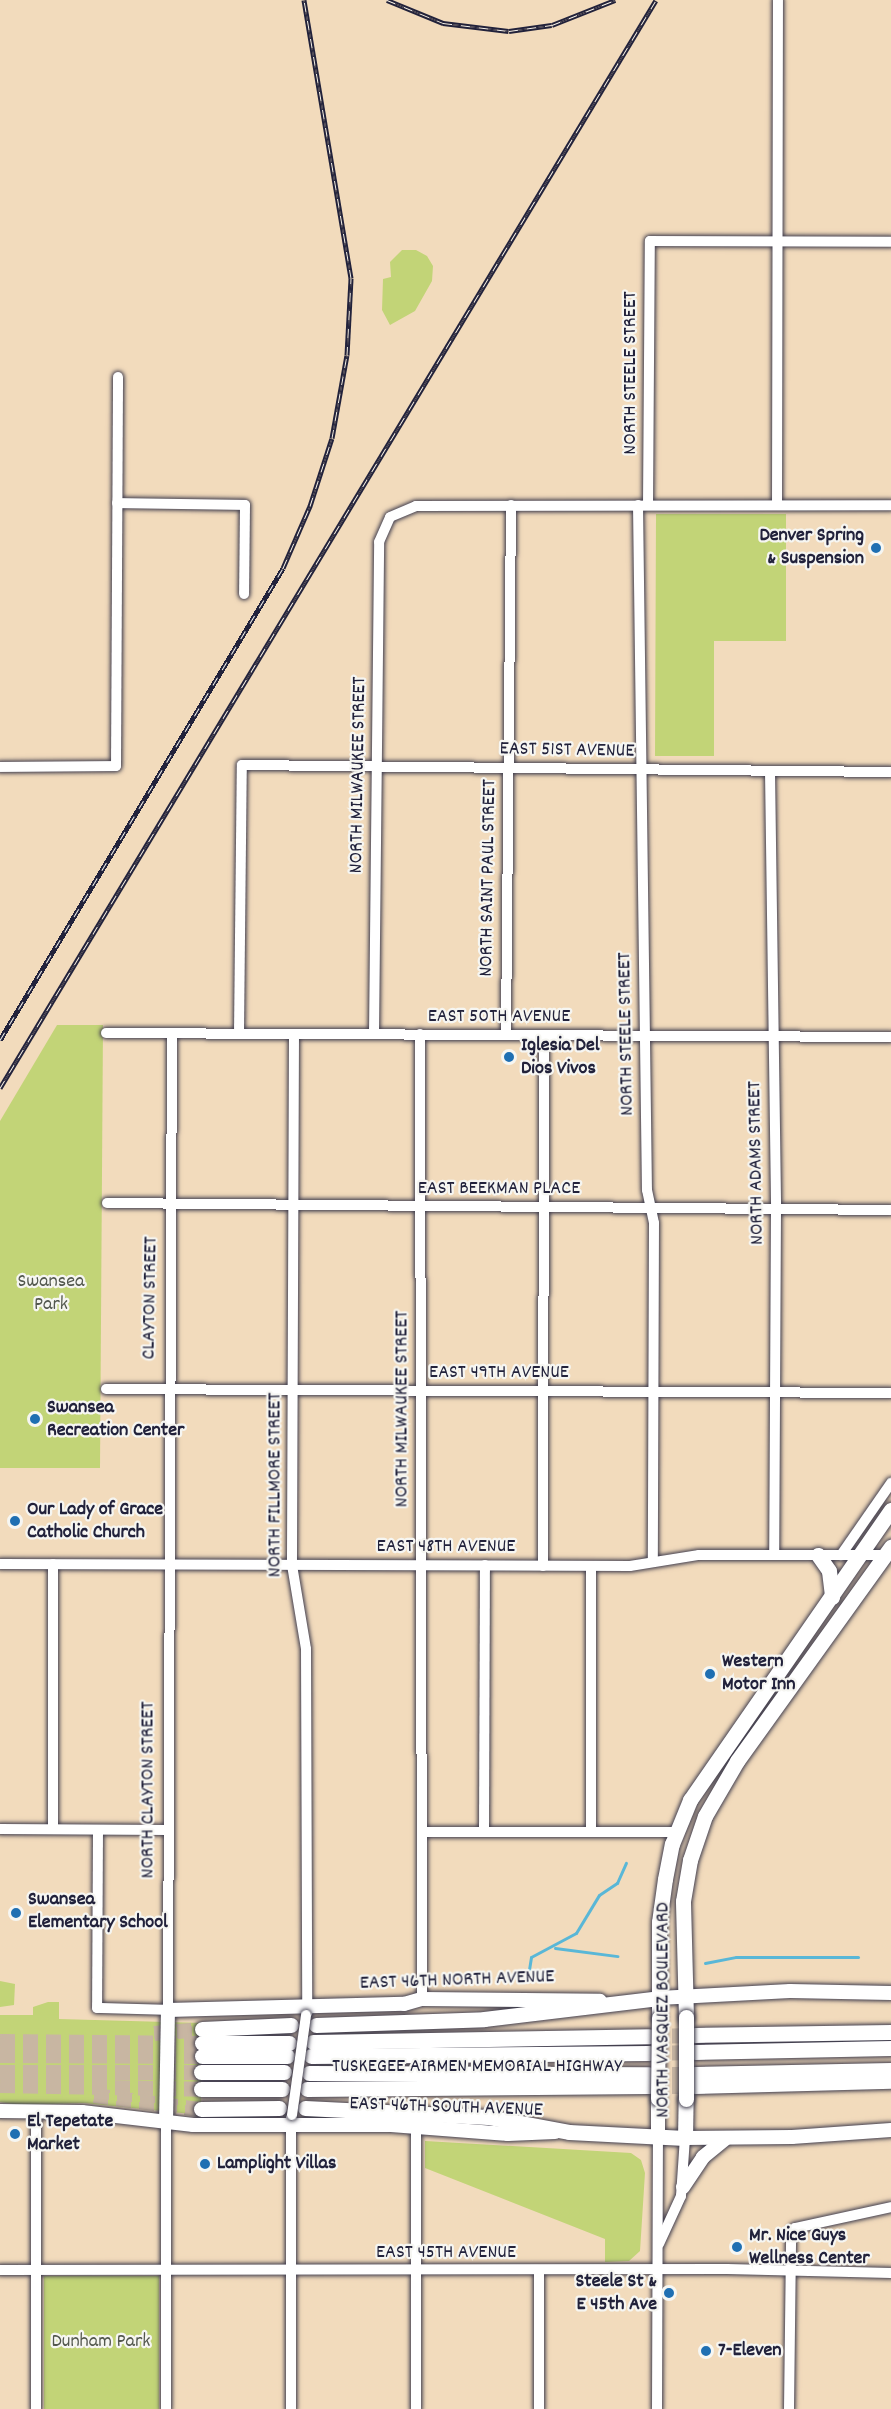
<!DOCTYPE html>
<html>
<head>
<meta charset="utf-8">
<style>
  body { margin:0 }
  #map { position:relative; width:891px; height:2409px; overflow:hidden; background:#f2dbbc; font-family:Dekko,sans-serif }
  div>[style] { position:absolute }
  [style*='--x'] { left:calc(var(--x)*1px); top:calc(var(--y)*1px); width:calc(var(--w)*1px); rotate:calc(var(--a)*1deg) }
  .green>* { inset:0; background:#c2d477 }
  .stream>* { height:3px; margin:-1.5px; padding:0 1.5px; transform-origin:1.5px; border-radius:1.5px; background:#59b7d7 }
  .highway-tunnel>* { height:15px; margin-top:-7.5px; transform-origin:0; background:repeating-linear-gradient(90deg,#c8b6a2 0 15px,transparent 0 23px) }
  .roads { filter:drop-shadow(0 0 2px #413e4e) drop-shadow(0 0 2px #413e4e) }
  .minor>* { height:10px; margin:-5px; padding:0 5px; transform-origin:5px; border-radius:5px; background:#fff }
  .major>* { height:14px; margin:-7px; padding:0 7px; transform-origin:7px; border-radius:7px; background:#fff }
  .highway>* { height:15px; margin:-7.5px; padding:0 7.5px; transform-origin:7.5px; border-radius:7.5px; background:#fff }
  .rail>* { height:5px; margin-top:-2.5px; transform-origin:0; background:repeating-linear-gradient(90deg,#f6f6f2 0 9px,#22223b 0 18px); box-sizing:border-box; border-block:2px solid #22223b }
  .bridges { filter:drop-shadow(0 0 2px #413e4e) drop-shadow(0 0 2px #413e4e) }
  .minor-bridge>* { height:10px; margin:-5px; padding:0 5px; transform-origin:5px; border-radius:5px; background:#fff }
  .major-bridge>* { height:14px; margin:-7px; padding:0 7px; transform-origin:7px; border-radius:7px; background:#fff }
  .highway-bridge>* { height:15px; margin:-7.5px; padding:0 7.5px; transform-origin:7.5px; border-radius:7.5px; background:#fff }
  .dots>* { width:16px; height:16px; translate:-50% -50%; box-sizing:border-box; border:3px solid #f6f6f2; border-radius:50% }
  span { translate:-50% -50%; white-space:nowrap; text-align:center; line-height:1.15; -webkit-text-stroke:4.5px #f6f6f2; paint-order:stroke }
  .street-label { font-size:20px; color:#22223b }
  .poi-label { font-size:20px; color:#22223b; font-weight:700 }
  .right { translate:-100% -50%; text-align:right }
  .left { translate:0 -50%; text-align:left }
  .park-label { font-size:20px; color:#52574d }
</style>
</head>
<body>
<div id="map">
  <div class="green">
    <i style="clip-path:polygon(402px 250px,416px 250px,427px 256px,433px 266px,432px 281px,415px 311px,390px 325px,382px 310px,383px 279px,391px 277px,390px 262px)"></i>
    <i style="clip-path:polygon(656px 514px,786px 514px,786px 641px,714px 641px,714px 756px,655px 756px)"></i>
    <i style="clip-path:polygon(57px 1025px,103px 1025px,100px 1468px,0 1468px,0 1121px)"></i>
    <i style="clip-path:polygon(0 1981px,15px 1984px,14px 2005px,0 2007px)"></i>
    <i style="clip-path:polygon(48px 2002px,59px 2002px,59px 2019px,202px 2023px,201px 2115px,84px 2103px,19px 2105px,0 2102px,0 2015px,33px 2015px,33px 2007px)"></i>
    <i style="clip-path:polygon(425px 2141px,631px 2153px,641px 2160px,645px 2173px,640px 2251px,629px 2261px,605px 2262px,605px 2239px,425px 2168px)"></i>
    <i style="clip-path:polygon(44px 2276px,159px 2276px,159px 2409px,44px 2409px)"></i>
  </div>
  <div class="stream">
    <i style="--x:555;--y:1948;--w:63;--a:7.4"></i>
    <i style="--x:705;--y:1963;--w:32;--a:-11"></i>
    <i style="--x:736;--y:1957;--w:122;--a:0"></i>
    <i style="--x:528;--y:1976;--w:19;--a:-81"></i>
    <i style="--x:531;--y:1957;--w:51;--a:-28.1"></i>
    <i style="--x:576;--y:1933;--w:44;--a:-58.8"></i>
    <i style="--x:599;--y:1895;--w:22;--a:-34"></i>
    <i style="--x:617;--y:1883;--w:22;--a:-66"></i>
  </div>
  <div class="highway-tunnel">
    <i style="--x:154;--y:2033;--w:48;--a:-4.8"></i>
    <i style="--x:649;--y:2036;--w:46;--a:-1.2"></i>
    <i style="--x:0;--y:2041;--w:202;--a:0.6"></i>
    <i style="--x:649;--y:2053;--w:46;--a:-1.2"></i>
    <i style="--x:0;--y:2055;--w:202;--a:0.3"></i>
    <i style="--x:0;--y:2072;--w:201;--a:0"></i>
    <i style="--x:649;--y:2074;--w:46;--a:0"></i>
    <i style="--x:0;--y:2085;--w:201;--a:1.1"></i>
    <i style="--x:649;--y:2086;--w:46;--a:0"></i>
    <i style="--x:94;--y:2095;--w:108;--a:7.5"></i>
  </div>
  <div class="roads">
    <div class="minor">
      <i style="--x:117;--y:503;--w:128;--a:0.9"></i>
      <i style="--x:245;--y:505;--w:89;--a:90.6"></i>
      <i style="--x:638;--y:505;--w:685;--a:89.25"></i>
      <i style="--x:647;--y:1190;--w:34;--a:78"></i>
      <i style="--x:654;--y:1223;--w:339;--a:90.2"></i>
      <i style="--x:648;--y:505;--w:264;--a:-89.6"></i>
      <i style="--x:650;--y:241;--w:241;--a:0.2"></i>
      <i style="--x:777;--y:505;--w:505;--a:-89.89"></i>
      <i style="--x:0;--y:767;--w:116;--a:-0.5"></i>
      <i style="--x:116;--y:766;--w:389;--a:-89.7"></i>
      <i style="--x:770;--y:771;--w:438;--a:89.2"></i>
      <i style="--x:776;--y:1209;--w:346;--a:90.3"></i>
      <i style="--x:106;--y:1033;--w:785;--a:0.29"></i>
      <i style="--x:239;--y:1033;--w:268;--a:-89.4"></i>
      <i style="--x:242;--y:765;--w:649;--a:0.62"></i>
      <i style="--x:294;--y:1034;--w:531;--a:90.22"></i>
      <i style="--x:292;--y:1565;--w:85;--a:80.5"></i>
      <i style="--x:306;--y:1649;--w:364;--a:89.8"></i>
      <i style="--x:374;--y:1034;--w:492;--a:-89.4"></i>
      <i style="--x:379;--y:542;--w:27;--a:-66"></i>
      <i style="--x:390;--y:517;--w:28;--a:-23"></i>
      <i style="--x:416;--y:506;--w:475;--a:-0.1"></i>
      <i style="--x:420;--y:1034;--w:965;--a:89.88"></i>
      <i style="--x:506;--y:1035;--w:530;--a:-89.46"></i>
      <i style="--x:107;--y:1203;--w:784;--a:0.51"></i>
      <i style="--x:106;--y:1389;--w:785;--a:0.29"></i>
      <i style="--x:841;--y:1555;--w:88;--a:-55.2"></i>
      <i style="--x:0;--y:1564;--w:630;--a:0.18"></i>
      <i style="--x:630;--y:1566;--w:70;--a:-9.1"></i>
      <i style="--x:699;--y:1555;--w:191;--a:0"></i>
      <i style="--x:53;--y:1564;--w:265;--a:90"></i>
      <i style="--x:543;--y:1566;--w:531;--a:-89.89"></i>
      <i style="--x:591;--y:1566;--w:266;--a:90"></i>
      <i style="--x:0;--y:1829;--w:169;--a:0.3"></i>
      <i style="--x:98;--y:1830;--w:178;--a:90.3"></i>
      <i style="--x:97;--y:2008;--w:71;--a:1.6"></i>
      <i style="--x:168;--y:2010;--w:977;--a:-89.77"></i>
      <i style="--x:423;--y:1832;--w:253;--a:0"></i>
      <i style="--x:484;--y:1832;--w:267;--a:-89.8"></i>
      <i style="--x:659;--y:2244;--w:53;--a:-65.4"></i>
      <i style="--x:681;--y:2196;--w:58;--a:-86.1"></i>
      <i style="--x:0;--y:2270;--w:727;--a:-0.08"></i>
      <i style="--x:727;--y:2269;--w:164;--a:1.4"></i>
      <i style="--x:539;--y:2271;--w:138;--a:90"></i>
      <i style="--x:36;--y:2409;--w:298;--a:-90"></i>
      <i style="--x:166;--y:2409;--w:286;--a:-90"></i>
      <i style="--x:291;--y:2409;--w:291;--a:-90"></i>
      <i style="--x:416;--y:2409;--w:282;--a:-90"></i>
      <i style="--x:657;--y:2409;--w:272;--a:-89.8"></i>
      <i style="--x:789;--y:2409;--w:174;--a:-89.3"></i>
      <i style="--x:791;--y:2235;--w:8;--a:-60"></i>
      <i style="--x:795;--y:2228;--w:98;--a:-12.3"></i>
    </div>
    <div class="major">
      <i style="--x:659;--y:2018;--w:20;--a:-90"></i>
      <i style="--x:659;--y:1998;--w:131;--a:-3.1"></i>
      <i style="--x:790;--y:1991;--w:101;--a:1.1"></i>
      <i style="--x:0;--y:2111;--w:82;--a:0.7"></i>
      <i style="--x:82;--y:2112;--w:112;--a:6.7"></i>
      <i style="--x:193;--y:2125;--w:198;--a:0"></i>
      <i style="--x:391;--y:2125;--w:117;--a:4.4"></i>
      <i style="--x:508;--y:2134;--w:47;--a:-2.4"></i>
      <i style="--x:166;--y:2123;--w:113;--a:-89"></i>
      <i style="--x:168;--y:2010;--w:236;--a:-1.5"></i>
      <i style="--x:404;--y:2004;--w:19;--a:-16"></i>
      <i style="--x:422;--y:1999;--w:178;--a:0.6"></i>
      <i style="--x:658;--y:2137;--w:38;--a:-90"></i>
      <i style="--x:685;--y:2138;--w:107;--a:-0.5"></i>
      <i style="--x:792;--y:2137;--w:99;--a:-4"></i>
      <i style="--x:683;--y:2187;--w:36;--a:-56"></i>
      <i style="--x:703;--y:2157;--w:28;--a:-39"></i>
    </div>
    <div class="highway">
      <i style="--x:818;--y:1555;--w:19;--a:55"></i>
      <i style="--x:829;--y:1571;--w:26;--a:83"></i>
      <i style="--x:686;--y:2017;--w:116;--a:-91.5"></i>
      <i style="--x:683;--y:1901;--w:42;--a:-80.3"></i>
      <i style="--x:690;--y:1860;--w:46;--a:-71.2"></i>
      <i style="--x:705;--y:1816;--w:64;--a:-59.8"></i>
      <i style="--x:737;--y:1761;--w:264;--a:-54.3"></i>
      <i style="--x:316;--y:2025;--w:168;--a:-2"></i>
      <i style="--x:484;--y:2019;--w:176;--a:-6.8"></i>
      <i style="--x:659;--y:1998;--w:76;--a:-90"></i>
      <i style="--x:659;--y:1922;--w:43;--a:-82.1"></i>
      <i style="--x:665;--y:1879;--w:36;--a:-79"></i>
      <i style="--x:672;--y:1844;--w:48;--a:-67.8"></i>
      <i style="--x:690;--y:1800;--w:353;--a:-55.3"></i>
      <i style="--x:202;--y:2029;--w:89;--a:-2.6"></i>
      <i style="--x:695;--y:2035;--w:196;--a:-0.9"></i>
      <i style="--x:313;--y:2042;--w:336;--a:-1"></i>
      <i style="--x:202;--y:2043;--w:87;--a:0"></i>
      <i style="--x:695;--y:2052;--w:196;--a:-1.2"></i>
      <i style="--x:202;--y:2056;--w:85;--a:0"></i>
      <i style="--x:311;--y:2056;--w:338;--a:-0.5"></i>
      <i style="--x:201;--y:2072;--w:83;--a:0"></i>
      <i style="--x:309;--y:2073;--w:340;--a:0.2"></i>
      <i style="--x:695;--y:2074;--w:196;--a:-1.2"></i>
      <i style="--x:695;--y:2086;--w:196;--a:-1.5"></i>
      <i style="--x:201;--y:2089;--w:81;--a:0"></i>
      <i style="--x:307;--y:2089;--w:342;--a:-0.5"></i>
      <i style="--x:305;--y:2108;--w:183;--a:2.8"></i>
      <i style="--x:488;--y:2117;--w:82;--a:10.5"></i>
      <i style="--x:569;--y:2132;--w:116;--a:3"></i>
      <i style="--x:685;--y:2138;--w:39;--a:-89"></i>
      <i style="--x:201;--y:2109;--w:78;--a:-0.7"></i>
    </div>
  </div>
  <div class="rail">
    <i style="--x:387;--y:0;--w:61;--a:22.3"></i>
    <i style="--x:443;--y:23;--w:66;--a:6.9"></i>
    <i style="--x:509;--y:31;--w:43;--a:-7.9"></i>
    <i style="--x:552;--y:25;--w:68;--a:-21.6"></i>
    <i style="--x:0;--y:1040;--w:550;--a:-59.05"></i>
    <i style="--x:283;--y:568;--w:68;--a:-66.5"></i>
    <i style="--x:310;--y:506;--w:71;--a:-72.1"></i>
    <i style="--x:332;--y:438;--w:84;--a:-79.8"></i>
    <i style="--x:347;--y:355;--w:77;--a:-87"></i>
    <i style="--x:351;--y:278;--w:282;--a:-99.6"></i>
    <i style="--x:0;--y:1088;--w:1270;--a:-58.91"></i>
  </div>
  <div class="bridges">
    <div class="minor-bridge">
      <i style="--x:292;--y:2115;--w:101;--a:-82"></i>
    </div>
    <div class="major-bridge">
      <i style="--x:658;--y:2099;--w:81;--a:-89.3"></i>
    </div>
    <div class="highway-bridge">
      <i style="--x:686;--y:2099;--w:82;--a:-90"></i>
    </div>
  </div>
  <div class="dots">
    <i style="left:876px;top:548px;background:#1f6fb2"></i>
    <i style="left:509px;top:1057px;background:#1f6fb2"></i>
    <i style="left:35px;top:1419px;background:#1f6fb2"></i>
    <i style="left:15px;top:1521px;background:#1f6fb2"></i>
    <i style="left:710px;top:1674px;background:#1f6fb2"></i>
    <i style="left:16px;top:1913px;background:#1f6fb2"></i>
    <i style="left:15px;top:2134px;background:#1f6fb2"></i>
    <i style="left:205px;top:2164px;background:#1f6fb2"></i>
    <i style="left:737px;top:2247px;background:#1f6fb2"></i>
    <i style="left:669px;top:2293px;background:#1f6fb2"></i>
    <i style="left:706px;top:2351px;background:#1f6fb2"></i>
  </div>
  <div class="street-label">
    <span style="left:631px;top:373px;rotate:-90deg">NORTH STEELE STREET</span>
    <span style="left:567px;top:751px;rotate:1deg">EAST 51ST AVENUE</span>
    <span style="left:359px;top:775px;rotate:-89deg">NORTH MILWAUKEE STREET</span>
    <span style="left:489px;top:878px;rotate:-89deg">NORTH SAINT PAUL STREET</span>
    <span style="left:499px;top:1017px">EAST 50TH AVENUE</span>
    <span style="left:627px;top:1034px;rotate:-91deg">NORTH STEELE STREET</span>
    <span style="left:757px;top:1163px;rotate:-91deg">NORTH ADAMS STREET</span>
    <span style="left:499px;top:1189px">EAST BEEKMAN PLACE</span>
    <span style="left:151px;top:1298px;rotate:-89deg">CLAYTON STREET</span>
    <span style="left:499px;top:1373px">EAST 49TH AVENUE</span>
    <span style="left:403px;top:1409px;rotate:-90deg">NORTH MILWAUKEE STREET</span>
    <span style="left:276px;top:1485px;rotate:-90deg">NORTH FILLMORE STREET</span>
    <span style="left:446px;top:1547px">EAST 48TH AVENUE</span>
    <span style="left:149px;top:1790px;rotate:-90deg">NORTH CLAYTON STREET</span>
    <span style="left:457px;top:1981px;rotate:-2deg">EAST 46TH NORTH AVENUE</span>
    <span style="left:664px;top:2010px;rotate:-90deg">NORTH VASQUEZ BOULEVARD</span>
    <span style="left:477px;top:2067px">TUSKEGEE AIRMEN MEMORIAL HIGHWAY</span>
    <span style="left:446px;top:2108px;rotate:2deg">EAST 46TH SOUTH AVENUE</span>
    <span style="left:446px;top:2253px">EAST 45TH AVENUE</span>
  </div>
  <div class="poi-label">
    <span class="right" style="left:864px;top:548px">Denver Spring<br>&amp; Suspension</span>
    <span class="left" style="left:521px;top:1058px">Iglesia Del<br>Dios Vivos</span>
    <span class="left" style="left:47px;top:1420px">Swansea<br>Recreation Center</span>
    <span class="left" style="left:27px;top:1522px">Our Lady of Grace<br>Catholic Church</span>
    <span class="left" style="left:722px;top:1674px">Western<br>Motor Inn</span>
    <span class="left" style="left:28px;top:1912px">Swansea<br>Elementary School</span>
    <span class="left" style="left:27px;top:2134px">El Tepetate<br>Market</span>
    <span class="left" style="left:217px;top:2164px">Lamplight Villas</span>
    <span class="left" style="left:749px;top:2248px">Mr. Nice Guys<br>Wellness Center</span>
    <span class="right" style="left:657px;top:2294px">Steele St &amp;<br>E 45th Ave</span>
    <span class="left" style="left:718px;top:2351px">7-Eleven</span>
  </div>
  <div class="park-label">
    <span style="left:51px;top:1294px">Swansea<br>Park</span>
    <span style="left:101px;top:2342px">Dunham Park</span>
  </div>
</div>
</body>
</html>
